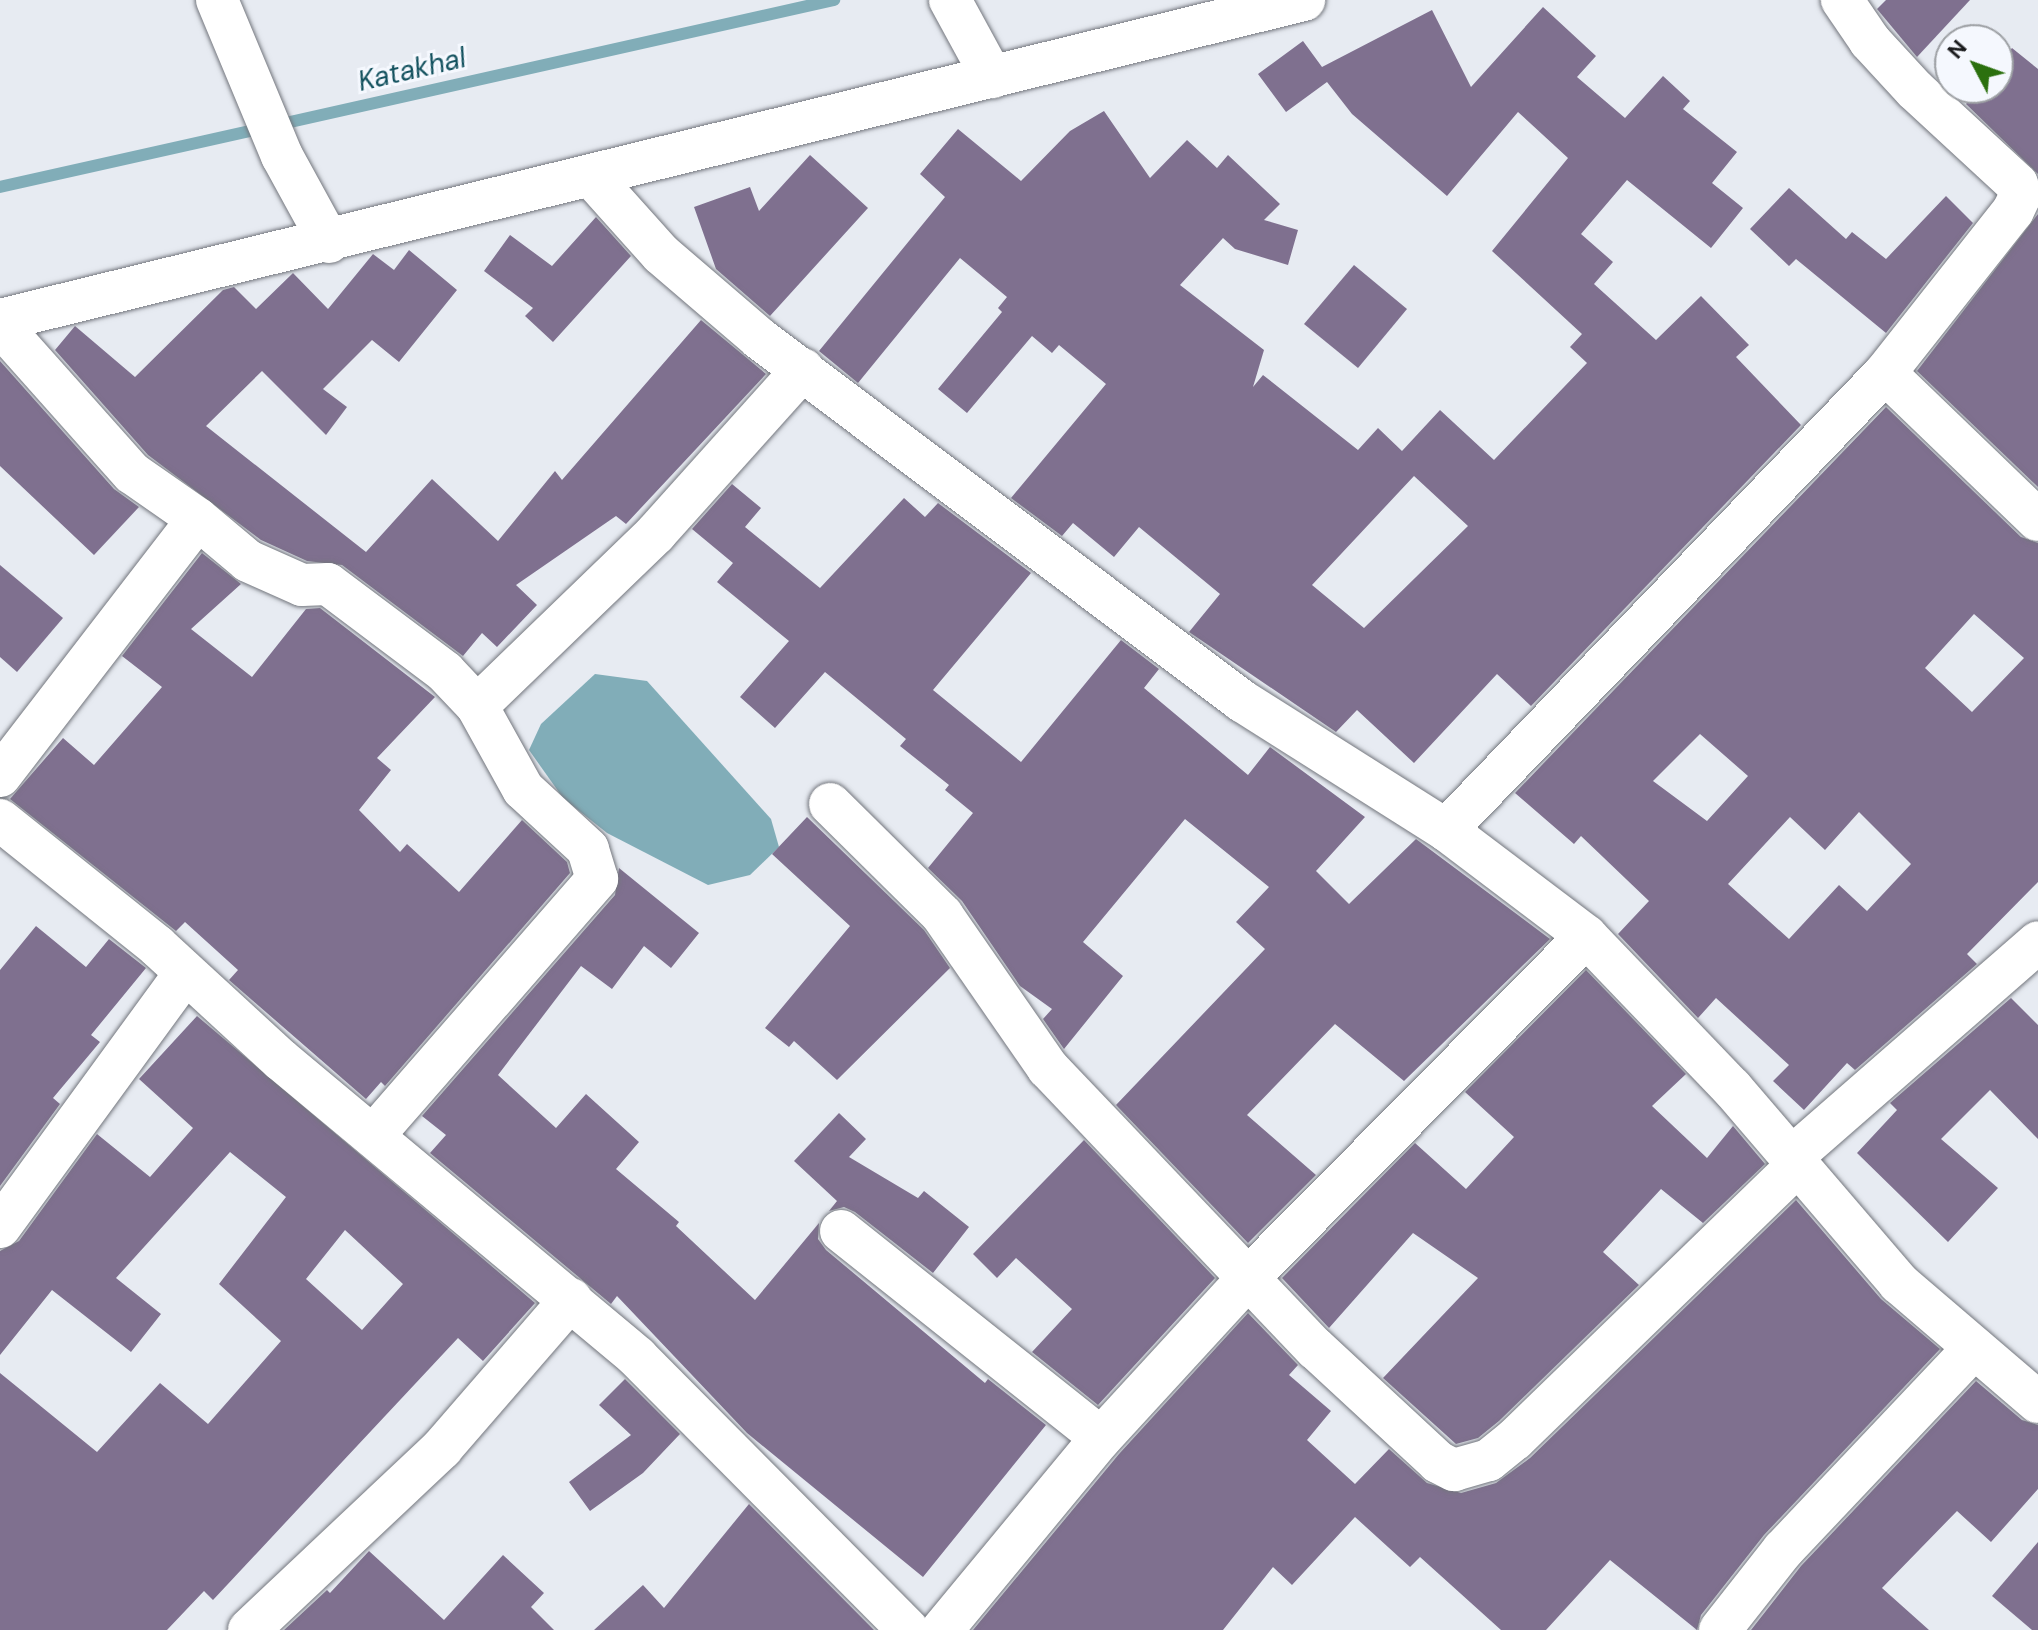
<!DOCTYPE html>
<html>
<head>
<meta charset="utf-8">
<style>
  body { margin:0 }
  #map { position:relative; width:2038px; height:1630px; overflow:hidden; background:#e7ebf2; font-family:"DM Sans",sans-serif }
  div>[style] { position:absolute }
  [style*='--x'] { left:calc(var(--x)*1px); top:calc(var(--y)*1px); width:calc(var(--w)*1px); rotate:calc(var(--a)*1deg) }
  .water>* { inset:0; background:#81adb8 }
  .stream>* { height:12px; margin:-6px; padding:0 6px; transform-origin:6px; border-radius:6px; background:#81adb8 }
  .building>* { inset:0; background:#7f708f }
  .roads { filter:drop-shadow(0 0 2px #73767d) drop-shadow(0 0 2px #73767d) }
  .street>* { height:42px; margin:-21px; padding:0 21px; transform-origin:21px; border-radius:21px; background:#fff }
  span { translate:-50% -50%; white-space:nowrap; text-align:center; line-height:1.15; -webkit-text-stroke:6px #f5f8fe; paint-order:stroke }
  .water-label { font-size:28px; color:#14525f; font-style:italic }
  .north { position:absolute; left:1934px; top:24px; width:80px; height:80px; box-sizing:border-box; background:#f5f8fe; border:2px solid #9da0a4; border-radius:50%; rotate:311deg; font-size:22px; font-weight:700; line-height:32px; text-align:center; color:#1a1b1d }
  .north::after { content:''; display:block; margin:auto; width:28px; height:36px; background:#2b700e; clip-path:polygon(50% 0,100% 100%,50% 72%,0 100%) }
</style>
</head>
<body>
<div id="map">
  <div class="water">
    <i style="clip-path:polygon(595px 674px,647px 681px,771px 819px,779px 847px,750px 875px,708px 885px,607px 833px,563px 798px,529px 750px,541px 724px)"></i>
  </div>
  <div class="stream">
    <i style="--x:0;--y:187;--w:855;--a:-12.64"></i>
  </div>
  <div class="building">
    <i style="clip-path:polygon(1886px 0,1970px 0,1917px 57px,1877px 9px)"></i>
    <i style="clip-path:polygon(evenodd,1543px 7px,1596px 56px,1577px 77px,1625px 118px,1663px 76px,1690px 101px,1683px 109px,1737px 152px,1712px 183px,1743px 208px,1711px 248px,1627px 180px,1581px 234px,1613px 262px,1594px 284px,1656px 340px,1701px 296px,1749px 345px,1736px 357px,1801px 425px,1531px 706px,1497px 674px,1414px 763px,1357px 710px,1336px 732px,1189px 632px,1220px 594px,1139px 527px,1114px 557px,1073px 523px,1062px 536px,1011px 498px,1106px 384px,1059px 345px,1052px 353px,1032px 336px,967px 413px,938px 389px,1002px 312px,998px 308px,1007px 297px,960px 258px,858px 383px,819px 351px,945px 197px,920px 174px,958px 129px,1021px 181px,1070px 131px,1104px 111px,1150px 178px,1187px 140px,1217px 168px,1228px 155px,1280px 204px,1264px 220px,1298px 230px,1288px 265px,1235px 249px,1223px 238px,1180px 285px,1264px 350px,1253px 387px,1263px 375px,1358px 450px,1378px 428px,1402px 451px,1440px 410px,1494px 460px,1587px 363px,1570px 347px,1582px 334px,1492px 251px,1568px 158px,1518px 112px,1447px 196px,1352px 114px,1327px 82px,1286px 112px,1258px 74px,1303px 41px,1322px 67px,1432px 10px,1471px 87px,1543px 7px,1414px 476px,1468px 526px,1364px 628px,1312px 585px,1414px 476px)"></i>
    <i style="clip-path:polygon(2012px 48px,2038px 69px,2038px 174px,1966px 104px,1979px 88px,1998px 88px,1998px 65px)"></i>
    <i style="clip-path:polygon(810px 155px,868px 208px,770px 316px,716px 269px,694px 207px,750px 187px,759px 211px)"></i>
    <i style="clip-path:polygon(1789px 188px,1846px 239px,1852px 232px,1886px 259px,1946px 196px,1973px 223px,1886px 333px,1796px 259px,1789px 266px,1750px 229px)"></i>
    <i style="clip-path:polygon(2038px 214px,2038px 487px,1917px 371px)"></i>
    <i style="clip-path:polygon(596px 217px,631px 256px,553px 342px,525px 316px,533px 308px,484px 271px,510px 235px,552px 266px)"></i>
    <i style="clip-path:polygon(409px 250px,457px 290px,399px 362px,372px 340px,323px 389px,347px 407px,326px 435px,262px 371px,206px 426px,366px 552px,432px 479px,498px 541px,555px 471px,562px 480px,701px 320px,766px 374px,626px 524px,616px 516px,516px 585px,537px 605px,497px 647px,482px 633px,463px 656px,342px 565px,307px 561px,261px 540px,148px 455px,55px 350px,75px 326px,135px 377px,223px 290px,234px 287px,256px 309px,293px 273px,328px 309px,373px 254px,394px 270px)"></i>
    <i style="clip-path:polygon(1354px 265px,1407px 309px,1358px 368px,1304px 324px)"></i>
    <i style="clip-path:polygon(0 361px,114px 489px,139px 507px,94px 555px,0 466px)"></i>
    <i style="clip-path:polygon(evenodd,1886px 407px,2021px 537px,2038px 543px,2038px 882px,1967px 954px,1977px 964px,1855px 1070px,1847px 1063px,1804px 1110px,1773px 1081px,1789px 1065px,1716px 998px,1698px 1018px,1618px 934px,1649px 901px,1581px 836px,1574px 844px,1515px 793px,1886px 407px,1974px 614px,2024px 658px,1972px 712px,1925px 668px,1974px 614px,1886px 407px,1700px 734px,1748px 776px,1707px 821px,1653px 781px,1700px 734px,1886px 407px,1859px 812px,1911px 864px,1867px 911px,1839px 885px,1789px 939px,1728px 884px,1790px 817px,1825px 850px,1859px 812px)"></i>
    <i style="clip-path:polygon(732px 484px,761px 508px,745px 527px,820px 588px,904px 498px,925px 517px,938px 503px,1031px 573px,933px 690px,1021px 762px,1121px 640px,1159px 669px,1144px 688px,1248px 775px,1270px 747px,1365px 817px,1316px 871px,1349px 904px,1416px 839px,1550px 939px,1404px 1081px,1335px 1024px,1247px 1115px,1316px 1175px,1248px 1243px,1116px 1105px,1265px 949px,1236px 922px,1269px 887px,1185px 819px,1083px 942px,1123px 976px,1064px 1049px,1043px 1019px,1052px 1009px,1020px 986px,962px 901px,928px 868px,973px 813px,945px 790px,949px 785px,900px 746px,906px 739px,825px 672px,775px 728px,740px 697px,789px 641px,717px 582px,733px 563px,692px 529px)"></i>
    <i style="clip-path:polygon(202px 553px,241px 584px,191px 629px,252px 677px,306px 609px,320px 608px,435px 697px,377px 758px,391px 770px,359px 810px,400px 852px,407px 844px,459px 892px,522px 820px,567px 862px,570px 873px,385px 1086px,381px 1082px,366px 1099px,229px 980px,238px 970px,185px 922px,176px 931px,10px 799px,63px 738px,94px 765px,162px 687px,122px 656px)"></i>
    <i style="clip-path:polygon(0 565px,63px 618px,17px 672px,0 657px)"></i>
    <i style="clip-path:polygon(807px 817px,924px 930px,950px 968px,837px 1080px,794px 1041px,789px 1047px,765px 1028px,850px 926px,772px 854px)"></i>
    <i style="clip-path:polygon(619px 868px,699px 933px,671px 968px,644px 946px,612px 989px,581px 966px,498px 1075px,556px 1128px,586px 1094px,639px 1142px,616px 1169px,679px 1222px,676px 1226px,755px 1300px,819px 1223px,818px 1239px,826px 1250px,985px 1383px,988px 1379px,1046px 1425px,923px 1577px,747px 1433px,617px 1296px,611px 1304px,430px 1153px,446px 1135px,422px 1116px,615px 895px)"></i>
    <i style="clip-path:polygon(36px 926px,86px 967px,109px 939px,146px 968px,91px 1035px,100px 1042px,53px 1098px,60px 1104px,0 1186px,0 970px)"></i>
    <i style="clip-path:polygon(1586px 970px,1686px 1074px,1652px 1106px,1707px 1158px,1733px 1126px,1765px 1164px,1703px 1223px,1661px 1189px,1603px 1252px,1639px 1285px,1499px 1421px,1478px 1438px,1456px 1444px,1383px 1378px,1478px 1278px,1413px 1233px,1329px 1328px,1282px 1278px,1415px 1143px,1466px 1189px,1514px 1137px,1465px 1092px)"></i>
    <i style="clip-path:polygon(2011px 998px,2038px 1025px,2038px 1139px,1990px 1090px,1941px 1139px,1998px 1188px,1948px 1242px,1857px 1153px,1897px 1110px,1890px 1103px)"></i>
    <i style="clip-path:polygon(evenodd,197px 1016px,535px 1303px,483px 1361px,458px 1338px,213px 1600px,204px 1591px,167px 1630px,0 1630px,0 1373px,97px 1452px,160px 1383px,208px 1424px,281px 1341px,219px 1284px,286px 1197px,230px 1152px,116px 1278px,161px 1314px,131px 1352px,52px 1290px,0 1355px,0 1251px,19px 1241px,97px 1134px,150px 1177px,193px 1128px,139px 1079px,197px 1016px,345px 1230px,403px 1284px,362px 1330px,306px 1279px,345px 1230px)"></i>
    <i style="clip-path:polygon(839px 1113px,866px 1139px,849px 1157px,918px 1198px,924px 1191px,969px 1227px,933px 1273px,855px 1212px,844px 1207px,829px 1211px,837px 1201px,794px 1161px)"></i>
    <i style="clip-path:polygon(1084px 1140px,1215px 1278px,1098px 1405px,1032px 1352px,1072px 1309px,1016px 1258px,997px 1278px,973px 1254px)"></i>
    <i style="clip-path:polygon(1796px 1200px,1881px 1299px,1940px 1349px,1764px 1535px,1701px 1615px,1697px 1630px,1610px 1560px,1546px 1630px,1501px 1630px,1420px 1557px,1410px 1567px,1355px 1517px,1292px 1585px,1273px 1567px,1223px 1630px,973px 1630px,1119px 1454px,1248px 1313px,1298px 1365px,1289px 1375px,1331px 1411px,1307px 1440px,1355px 1484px,1389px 1449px,1427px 1483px,1461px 1493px,1496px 1483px,1530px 1458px)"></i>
    <i style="clip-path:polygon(625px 1379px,680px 1434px,643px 1473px,590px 1511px,569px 1482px,631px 1435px,599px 1405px)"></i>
    <i style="clip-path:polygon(1976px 1381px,2022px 1420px,2038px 1425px,2038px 1489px,1991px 1542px,1957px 1511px,1882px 1588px,1929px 1630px,1751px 1630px,1801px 1566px)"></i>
    <i style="clip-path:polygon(749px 1504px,874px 1630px,594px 1630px,643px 1585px,664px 1608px)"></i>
    <i style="clip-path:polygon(2038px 1542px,2038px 1630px,2032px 1630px,1992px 1596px)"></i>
    <i style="clip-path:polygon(369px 1551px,444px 1620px,503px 1555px,544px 1593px,531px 1607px,554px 1630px,284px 1630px,327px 1590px,330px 1593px)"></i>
  </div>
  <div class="roads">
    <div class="street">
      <i style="--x:217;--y:0;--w:169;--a:67.4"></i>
      <i style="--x:282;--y:156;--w:98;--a:61.3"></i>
      <i style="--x:950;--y:0;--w:88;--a:61.4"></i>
      <i style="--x:592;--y:177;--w:103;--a:48.1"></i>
      <i style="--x:661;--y:254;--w:130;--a:40.6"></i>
      <i style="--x:760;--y:339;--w:603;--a:36.91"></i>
      <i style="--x:1242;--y:701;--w:241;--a:32.3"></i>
      <i style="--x:1446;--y:830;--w:176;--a:37.1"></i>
      <i style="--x:1586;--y:936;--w:211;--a:46.2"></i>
      <i style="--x:1732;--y:1088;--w:257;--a:49.4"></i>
      <i style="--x:1899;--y:1283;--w:183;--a:40.6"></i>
      <i style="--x:0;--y:320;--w:1343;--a:-13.79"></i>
      <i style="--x:0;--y:325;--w:198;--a:48.3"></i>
      <i style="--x:132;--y:473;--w:80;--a:34.9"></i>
      <i style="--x:1885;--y:373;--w:212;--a:43.9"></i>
      <i style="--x:0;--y:776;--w:324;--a:-52.4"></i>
      <i style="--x:198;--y:519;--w:65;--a:40"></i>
      <i style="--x:248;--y:561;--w:59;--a:24"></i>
      <i style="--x:302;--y:585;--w:26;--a:-2"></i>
      <i style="--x:328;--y:584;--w:146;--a:36.9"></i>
      <i style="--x:445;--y:672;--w:47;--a:46.7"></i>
      <i style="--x:477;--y:706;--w:249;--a:-44"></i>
      <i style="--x:656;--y:533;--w:220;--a:-48.1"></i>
      <i style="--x:830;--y:804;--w:158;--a:44.7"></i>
      <i style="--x:942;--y:915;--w:186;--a:55.3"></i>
      <i style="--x:1048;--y:1068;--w:387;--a:46.4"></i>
      <i style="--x:1315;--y:1348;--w:168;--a:42.8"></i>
      <i style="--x:1438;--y:1462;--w:18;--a:27"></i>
      <i style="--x:1454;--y:1470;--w:36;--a:-16"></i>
      <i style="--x:1489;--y:1460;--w:33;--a:-39"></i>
      <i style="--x:1515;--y:1439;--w:394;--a:-44.1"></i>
      <i style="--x:0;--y:820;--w:201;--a:38.7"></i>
      <i style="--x:157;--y:946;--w:168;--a:42.6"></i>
      <i style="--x:281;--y:1060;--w:464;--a:39.8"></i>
      <i style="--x:637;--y:1357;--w:385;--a:45.2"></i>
      <i style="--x:1446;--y:830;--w:634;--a:-46.15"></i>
      <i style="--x:1885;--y:373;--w:206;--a:-51.7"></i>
      <i style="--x:2013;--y:211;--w:17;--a:-65"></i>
      <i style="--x:2020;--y:196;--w:12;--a:-104"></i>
      <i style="--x:2017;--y:184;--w:139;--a:-137.3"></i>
      <i style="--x:1915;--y:90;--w:67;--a:-132.6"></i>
      <i style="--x:1870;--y:41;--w:50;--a:-124.3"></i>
      <i style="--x:373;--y:1136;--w:341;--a:-48.9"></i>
      <i style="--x:597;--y:879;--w:31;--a:-107"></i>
      <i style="--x:588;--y:849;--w:88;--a:-137.3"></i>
      <i style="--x:523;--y:789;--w:95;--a:-119"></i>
      <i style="--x:1793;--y:1156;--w:325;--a:-41.1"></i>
      <i style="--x:0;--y:1227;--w:314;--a:-53.9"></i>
      <i style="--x:841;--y:1231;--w:332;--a:38.5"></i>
      <i style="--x:249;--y:1630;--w:265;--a:-43.3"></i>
      <i style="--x:442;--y:1448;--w:197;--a:-49.1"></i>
      <i style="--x:942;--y:1630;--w:249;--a:-50.4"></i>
      <i style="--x:1101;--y:1438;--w:216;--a:-47.4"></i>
      <i style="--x:1247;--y:1279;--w:482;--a:-45.3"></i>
      <i style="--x:1720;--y:1630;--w:102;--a:-51.8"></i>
      <i style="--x:1783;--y:1550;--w:278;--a:-46.6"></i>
    </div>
  </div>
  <div class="water-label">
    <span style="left:412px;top:70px;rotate:-13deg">Katakhal</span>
  </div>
  <div class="north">N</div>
</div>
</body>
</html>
